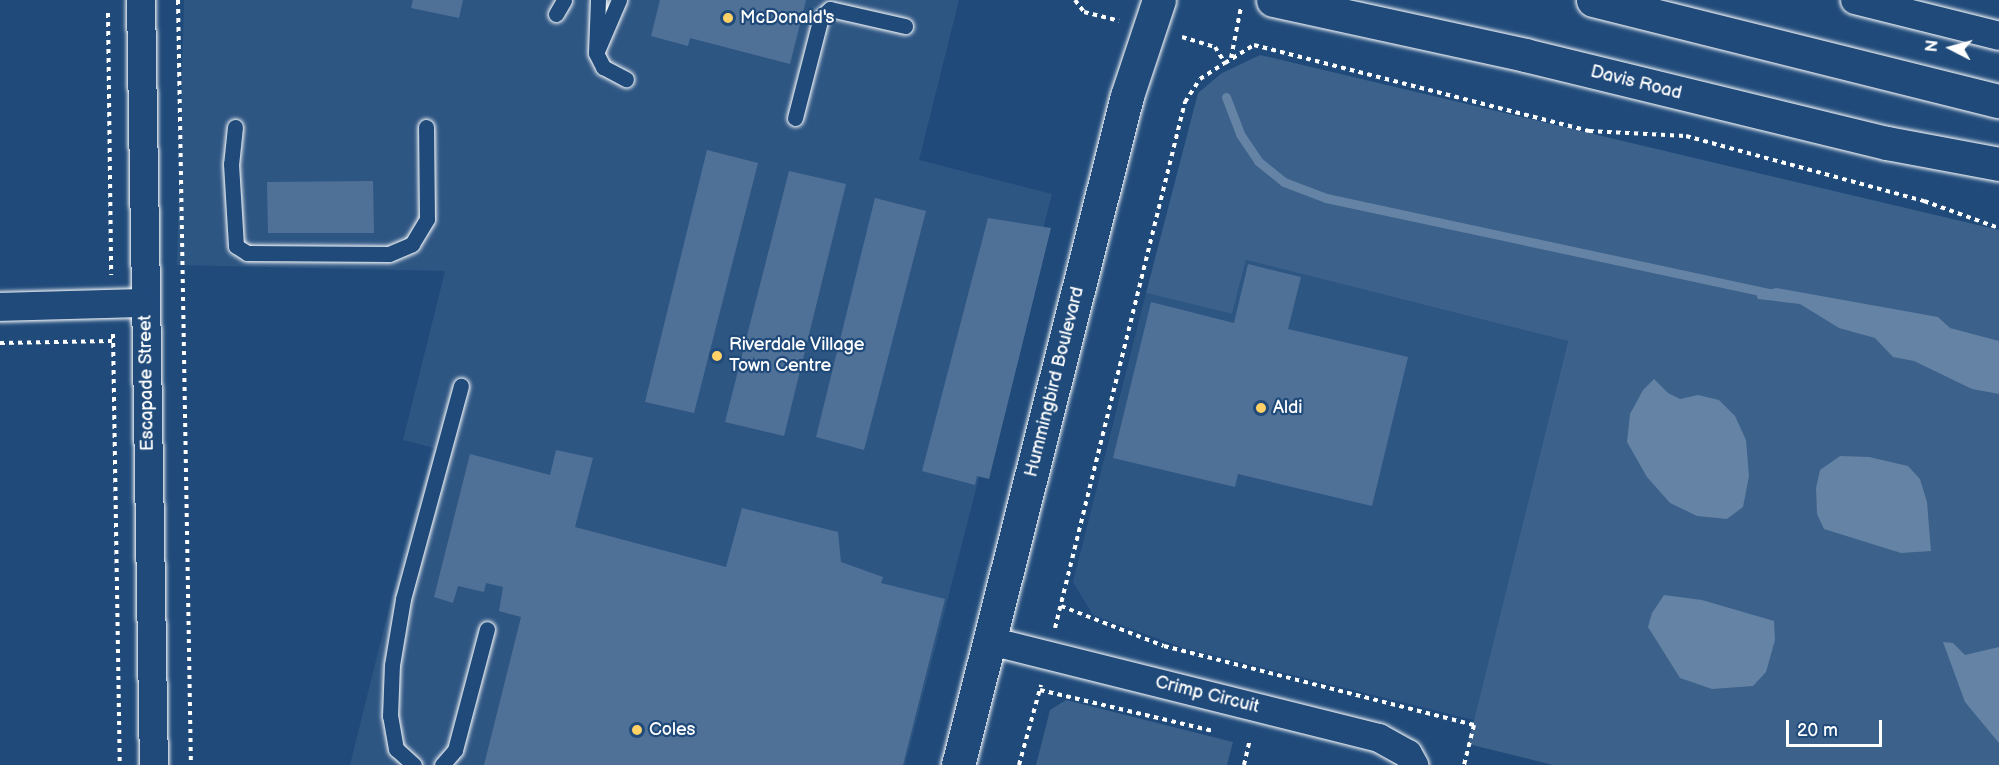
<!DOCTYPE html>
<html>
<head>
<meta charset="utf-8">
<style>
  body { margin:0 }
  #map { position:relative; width:1999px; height:765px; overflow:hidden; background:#1f4a7a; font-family:"Balsamiq Sans",sans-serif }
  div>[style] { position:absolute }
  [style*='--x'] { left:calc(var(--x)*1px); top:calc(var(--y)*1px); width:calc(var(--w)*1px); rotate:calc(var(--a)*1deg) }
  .built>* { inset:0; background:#2e5683 }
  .green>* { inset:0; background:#3c618b }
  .water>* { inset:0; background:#6583a4 }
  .stream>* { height:9px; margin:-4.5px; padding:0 4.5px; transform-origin:4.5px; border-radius:4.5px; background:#6583a4 }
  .building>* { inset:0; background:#507197 }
  .path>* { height:4px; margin-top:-2px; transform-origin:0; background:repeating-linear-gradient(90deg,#fff 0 4.5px,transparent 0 9px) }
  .roads { filter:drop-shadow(0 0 2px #fff) drop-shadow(0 0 2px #fff) }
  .service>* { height:15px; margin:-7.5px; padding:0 7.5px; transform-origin:7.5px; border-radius:7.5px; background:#1f4a7a }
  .minor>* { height:28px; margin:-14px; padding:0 14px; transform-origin:14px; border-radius:14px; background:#1f4a7a }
  .tertiary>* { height:33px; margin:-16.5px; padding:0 16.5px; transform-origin:16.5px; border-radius:16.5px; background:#1f4a7a }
  .secondary>* { height:33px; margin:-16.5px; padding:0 16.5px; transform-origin:16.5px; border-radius:16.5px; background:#1f4a7a }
  .dots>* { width:16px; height:16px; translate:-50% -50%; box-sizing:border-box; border:3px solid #1f4a7a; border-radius:50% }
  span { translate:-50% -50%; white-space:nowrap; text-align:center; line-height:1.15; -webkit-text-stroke:4.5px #1f4a7a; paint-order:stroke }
  .poi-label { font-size:18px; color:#fff }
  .left { translate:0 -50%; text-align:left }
  .street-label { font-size:18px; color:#fff }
  .north { position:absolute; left:1921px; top:18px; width:60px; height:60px; -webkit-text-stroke:4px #1f4a7a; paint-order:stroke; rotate:276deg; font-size:16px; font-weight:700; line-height:24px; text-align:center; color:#fff }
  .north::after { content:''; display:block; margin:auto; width:21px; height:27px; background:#fff; clip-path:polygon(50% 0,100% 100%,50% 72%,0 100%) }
  .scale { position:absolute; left:1786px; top:720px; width:96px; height:27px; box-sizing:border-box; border:3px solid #fff; border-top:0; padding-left:8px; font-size:18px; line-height:21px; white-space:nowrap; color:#fff; -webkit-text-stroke:4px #1f4a7a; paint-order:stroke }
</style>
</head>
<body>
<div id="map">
  <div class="built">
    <i style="clip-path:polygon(184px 0,959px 0,919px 160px,1052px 194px,905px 765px,350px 765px,406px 540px,434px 448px,403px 440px,445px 271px,177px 265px)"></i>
    <i style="clip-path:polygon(1246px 260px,1568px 341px,1474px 720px,1184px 648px,1093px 615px,1073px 582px,1146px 293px,1232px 314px)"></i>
  </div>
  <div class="green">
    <i style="clip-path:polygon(1260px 55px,1999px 230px,1999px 765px,1553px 765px,1468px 744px,1568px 341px,1246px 260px,1232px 314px,1146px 293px,1198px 93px,1222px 73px)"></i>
    <i style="clip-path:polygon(1066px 700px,1233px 742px,1227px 765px,1036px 765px,1050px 710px)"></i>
  </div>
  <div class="water">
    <i style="clip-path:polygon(1776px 288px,1938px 317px,1950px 328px,1999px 341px,1999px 394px,1972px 389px,1914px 361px,1893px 357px,1875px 338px,1839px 328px,1800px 304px,1758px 299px,1756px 294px)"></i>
    <i style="clip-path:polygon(1654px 379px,1668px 393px,1680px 399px,1698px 395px,1719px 400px,1735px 416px,1746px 440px,1749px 476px,1743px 507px,1727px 519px,1697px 516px,1670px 503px,1647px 477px,1627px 442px,1630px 414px,1643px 390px)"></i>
    <i style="clip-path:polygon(1840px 456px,1869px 457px,1908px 466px,1920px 479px,1927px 502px,1931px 551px,1901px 553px,1824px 529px,1817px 514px,1816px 488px,1820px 470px)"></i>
    <i style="clip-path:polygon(1664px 595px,1702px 600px,1774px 621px,1775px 640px,1766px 672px,1753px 686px,1712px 689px,1680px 678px,1648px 627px,1652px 613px)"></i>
    <i style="clip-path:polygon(1943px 642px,1953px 643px,1965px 655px,1999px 647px,1999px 743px,1965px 702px)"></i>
  </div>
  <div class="stream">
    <i style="--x:1226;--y:97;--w:40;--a:69"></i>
    <i style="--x:1240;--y:134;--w:32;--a:56"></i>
    <i style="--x:1258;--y:161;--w:33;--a:39"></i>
    <i style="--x:1284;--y:182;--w:45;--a:20.9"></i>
    <i style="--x:1326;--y:198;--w:456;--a:12.1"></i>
  </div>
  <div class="building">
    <i style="clip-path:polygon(413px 0,463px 0,459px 18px,411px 8px)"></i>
    <i style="clip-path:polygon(660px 0,806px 0,790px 64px,690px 38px,688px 46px,651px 36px)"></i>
    <i style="clip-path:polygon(707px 150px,758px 163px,694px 413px,645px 402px)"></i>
    <i style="clip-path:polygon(789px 171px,846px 184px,784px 436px,725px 422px)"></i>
    <i style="clip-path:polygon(373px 181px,374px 233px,268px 233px,267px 182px)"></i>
    <i style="clip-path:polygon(875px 198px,926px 211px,864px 450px,816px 437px)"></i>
    <i style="clip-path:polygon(988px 218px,1051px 228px,989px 479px,977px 476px,975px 485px,922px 471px)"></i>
    <i style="clip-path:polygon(1248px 264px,1301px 277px,1288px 329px,1408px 357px,1372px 506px,1238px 474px,1235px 487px,1113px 458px,1151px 302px,1234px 323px)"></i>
    <i style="clip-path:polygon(556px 450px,593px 458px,575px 527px,726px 567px,742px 508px,838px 532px,841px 562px,883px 577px,881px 583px,945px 599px,903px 765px,484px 765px,521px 617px,499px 611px,503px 587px,486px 583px,484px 592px,458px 586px,453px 603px,434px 597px,470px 454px,550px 475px)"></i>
  </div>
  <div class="path">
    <i style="--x:178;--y:0;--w:765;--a:89.03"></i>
    <i style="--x:1075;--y:0;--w:15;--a:53"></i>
    <i style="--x:1084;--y:12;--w:36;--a:14"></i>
    <i style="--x:108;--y:13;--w:262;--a:89.3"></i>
    <i style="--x:1182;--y:37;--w:34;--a:17"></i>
    <i style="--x:1215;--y:47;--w:19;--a:58"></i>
    <i style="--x:1225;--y:63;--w:34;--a:-32"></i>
    <i style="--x:1254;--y:45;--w:346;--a:14.4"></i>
    <i style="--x:1589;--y:131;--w:97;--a:3"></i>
    <i style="--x:1686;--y:136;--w:247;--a:15.3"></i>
    <i style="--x:1924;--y:201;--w:80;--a:19.8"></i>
    <i style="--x:1231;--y:58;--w:52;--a:-78.9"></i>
    <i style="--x:113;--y:334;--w:431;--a:89.1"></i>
    <i style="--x:0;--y:343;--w:112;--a:-1"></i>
    <i style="--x:1061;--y:606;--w:110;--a:21.2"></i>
    <i style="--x:1164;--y:646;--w:320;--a:14.3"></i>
    <i style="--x:1474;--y:725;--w:41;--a:104"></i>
    <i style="--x:1055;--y:628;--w:542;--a:-76.12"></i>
    <i style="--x:1185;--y:102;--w:27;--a:-57"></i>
    <i style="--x:1200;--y:79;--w:30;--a:-33"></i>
    <i style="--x:1040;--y:690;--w:179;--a:13.3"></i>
    <i style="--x:1019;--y:765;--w:83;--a:-74.6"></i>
    <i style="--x:1244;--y:765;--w:26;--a:-77"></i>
  </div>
  <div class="roads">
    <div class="service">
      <i style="--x:598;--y:0;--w:53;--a:92.2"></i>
      <i style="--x:596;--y:53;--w:16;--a:63"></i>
      <i style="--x:603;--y:67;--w:26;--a:28"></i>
      <i style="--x:556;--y:14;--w:16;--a:-60"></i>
      <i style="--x:597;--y:51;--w:56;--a:-66.7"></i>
      <i style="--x:795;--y:118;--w:104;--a:-75.6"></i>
      <i style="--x:821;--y:17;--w:12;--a:-42"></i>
      <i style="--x:830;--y:9;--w:77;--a:12.8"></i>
      <i style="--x:235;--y:127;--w:37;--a:96"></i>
      <i style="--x:231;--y:164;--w:82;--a:86.5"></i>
      <i style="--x:236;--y:246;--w:13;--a:32"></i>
      <i style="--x:247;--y:253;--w:142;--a:0.4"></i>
      <i style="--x:389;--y:254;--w:25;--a:-23"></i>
      <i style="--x:412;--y:244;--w:29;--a:-59"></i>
      <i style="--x:427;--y:219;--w:92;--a:-90.6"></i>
      <i style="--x:414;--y:765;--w:24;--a:-138"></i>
      <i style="--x:396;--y:749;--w:34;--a:-100"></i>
      <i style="--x:390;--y:716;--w:51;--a:-87.8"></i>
      <i style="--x:392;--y:665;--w:67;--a:-80.5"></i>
      <i style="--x:403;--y:599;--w:221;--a:-74.8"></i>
      <i style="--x:442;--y:765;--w:20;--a:-49"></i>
      <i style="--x:455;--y:750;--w:125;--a:-75.2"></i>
    </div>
    <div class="minor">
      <i style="--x:141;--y:0;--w:765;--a:89.03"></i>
      <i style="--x:1855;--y:0;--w:148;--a:14"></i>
      <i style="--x:0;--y:307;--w:145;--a:-1.6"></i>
      <i style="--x:990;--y:641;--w:401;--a:14"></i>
      <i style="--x:1379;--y:738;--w:33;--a:29"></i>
      <i style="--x:1408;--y:754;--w:13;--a:61"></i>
    </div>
    <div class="tertiary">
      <i style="--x:958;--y:765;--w:690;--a:-75.82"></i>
      <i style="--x:1127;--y:96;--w:101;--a:-71.6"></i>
    </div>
    <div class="secondary">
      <i style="--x:1273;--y:0;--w:258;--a:12.3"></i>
      <i style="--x:1525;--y:55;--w:373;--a:13.7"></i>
      <i style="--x:1887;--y:143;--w:114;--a:10.6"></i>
      <i style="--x:1593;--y:0;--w:418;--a:14"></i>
    </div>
  </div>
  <div class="dots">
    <i style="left:728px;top:18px;background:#ffd166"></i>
    <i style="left:717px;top:356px;background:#ffd166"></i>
    <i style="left:1261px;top:408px;background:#ffd166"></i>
    <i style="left:637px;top:730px;background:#ffd166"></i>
  </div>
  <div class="poi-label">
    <span class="left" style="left:740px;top:18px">McDonald's</span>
    <span class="left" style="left:729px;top:356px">Riverdale Village<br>Town Centre</span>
    <span class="left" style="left:1273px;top:408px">Aldi</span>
    <span class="left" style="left:649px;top:730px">Coles</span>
  </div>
  <div class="street-label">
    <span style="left:1636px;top:83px;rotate:14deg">Davis Road</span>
    <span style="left:1055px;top:382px;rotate:-76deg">Hummingbird Boulevard</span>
    <span style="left:147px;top:383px;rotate:-91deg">Escapade Street</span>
    <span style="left:1207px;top:695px;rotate:14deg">Crimp Circuit</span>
  </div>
  <div class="north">N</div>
  <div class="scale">20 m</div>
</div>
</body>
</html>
